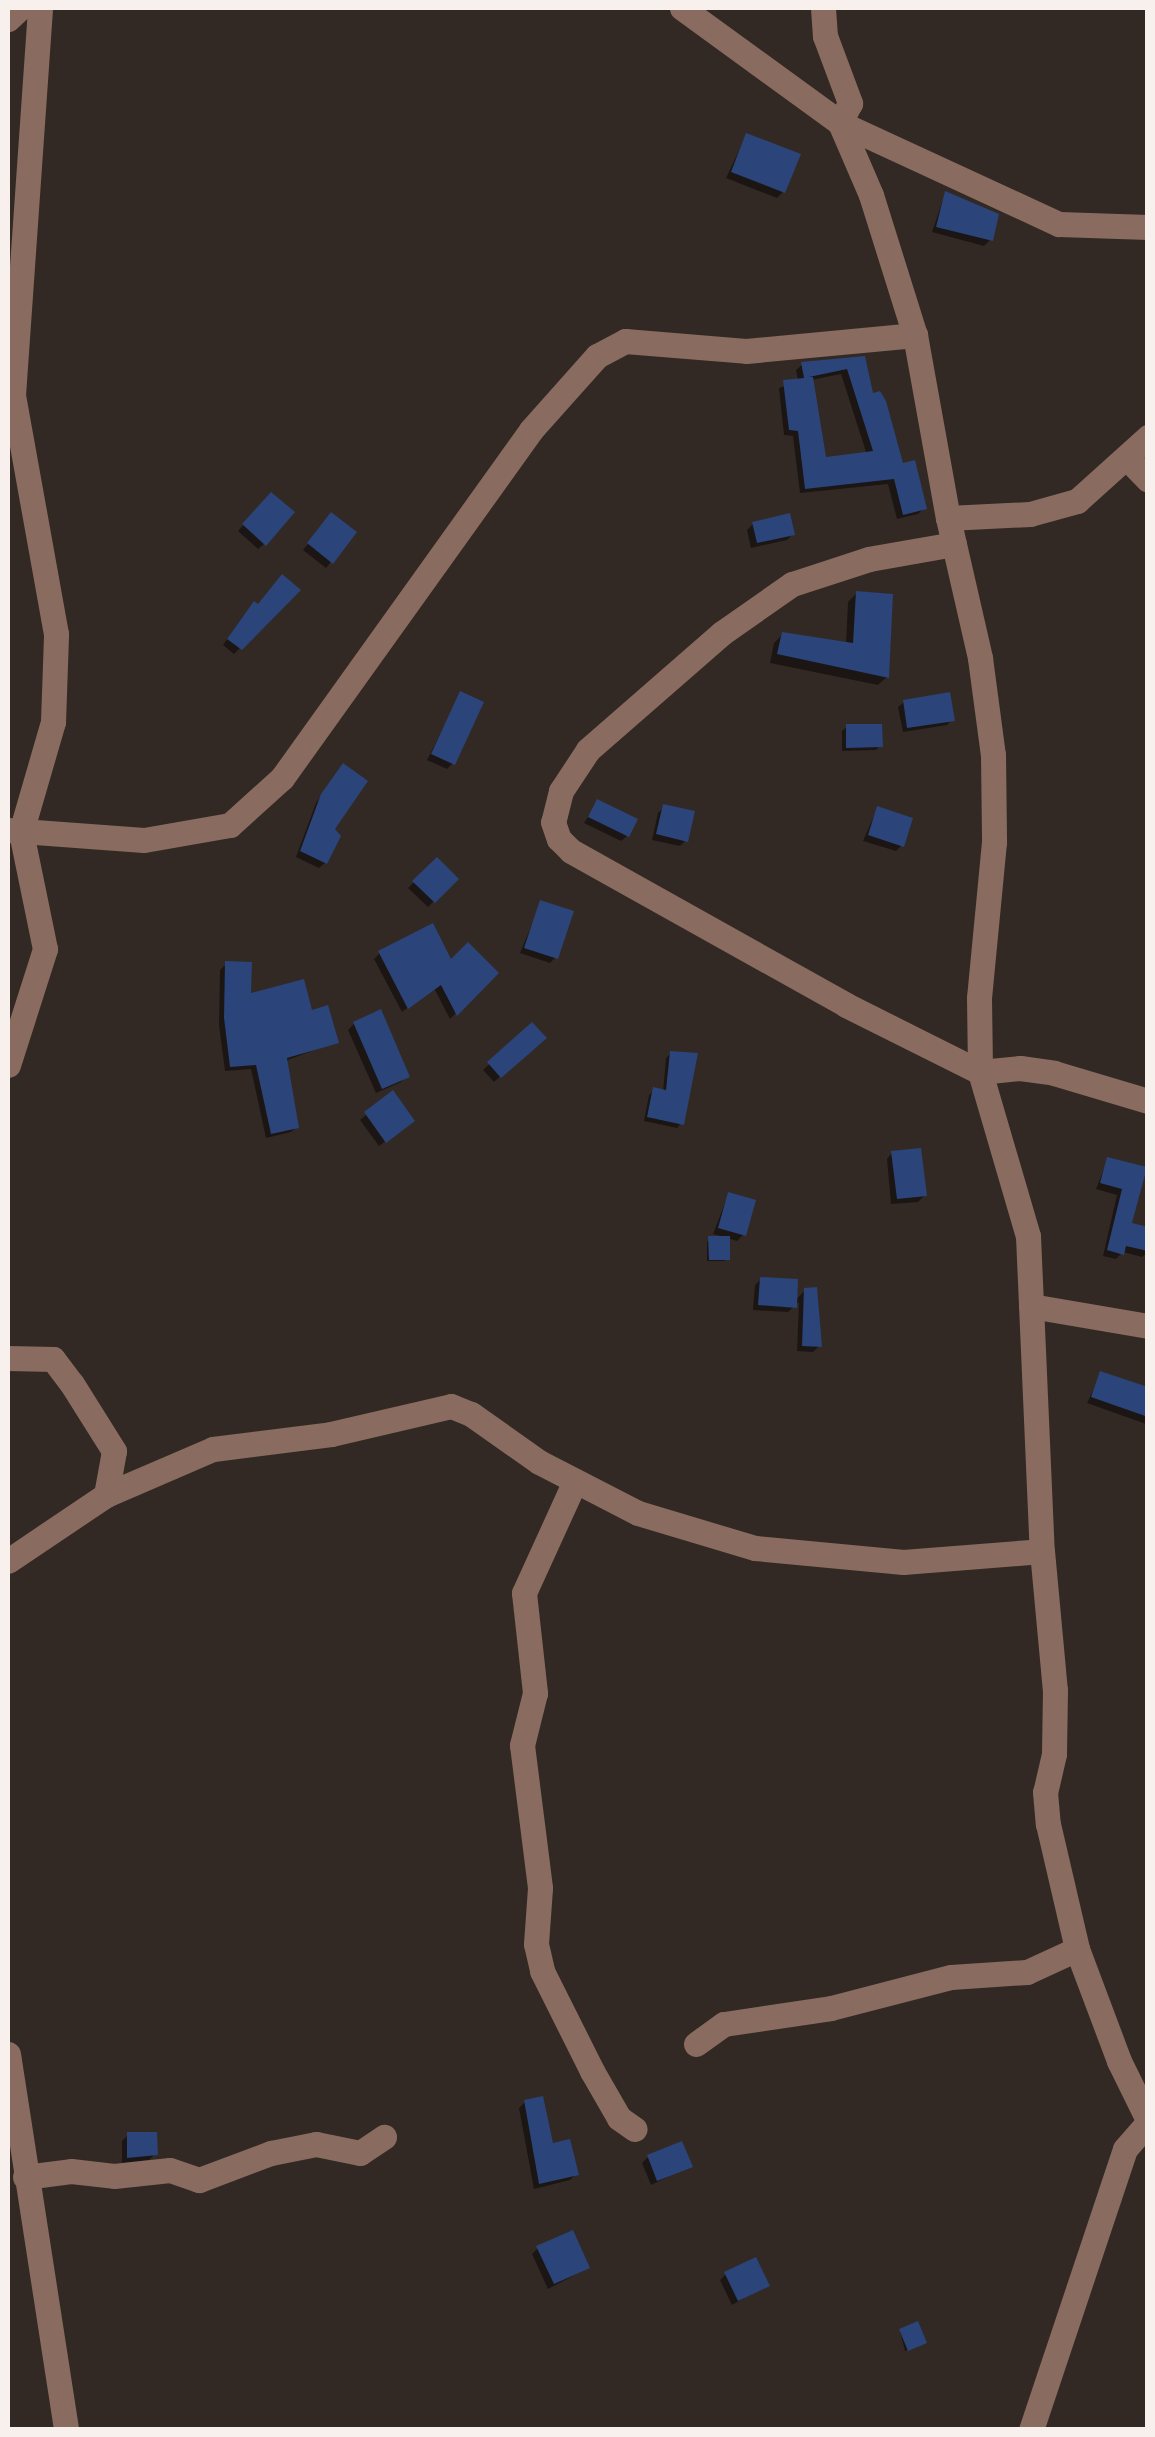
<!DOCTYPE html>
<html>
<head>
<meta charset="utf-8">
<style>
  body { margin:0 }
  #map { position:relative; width:1155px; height:2437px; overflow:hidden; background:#332924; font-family:Inter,sans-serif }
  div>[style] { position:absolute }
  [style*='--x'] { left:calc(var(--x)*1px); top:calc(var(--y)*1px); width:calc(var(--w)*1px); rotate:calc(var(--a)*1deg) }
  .shadow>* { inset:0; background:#0007 }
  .building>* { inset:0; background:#2b4479 }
  .minor>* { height:25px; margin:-12.5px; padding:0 12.5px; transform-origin:12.5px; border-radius:12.5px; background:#896c5f }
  span { translate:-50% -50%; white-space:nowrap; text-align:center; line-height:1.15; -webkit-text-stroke:9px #332924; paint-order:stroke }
  .frame { position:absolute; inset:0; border:10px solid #f7f0ed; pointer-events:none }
</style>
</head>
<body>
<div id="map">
  <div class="shadow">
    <i style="clip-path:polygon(746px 136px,783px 192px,777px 198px,726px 178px)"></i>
    <i style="clip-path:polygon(945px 194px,990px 240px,984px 246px,932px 232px)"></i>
    <i style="clip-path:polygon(evenodd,863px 359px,871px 396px,924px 508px,918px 514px,897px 519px,888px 484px,800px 493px,793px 436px,784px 435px,779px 388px,798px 381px,796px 370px,802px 365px,863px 359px,841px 374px,867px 455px,824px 459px,811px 380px,841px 374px)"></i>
    <i style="clip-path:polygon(271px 495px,264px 544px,258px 549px,238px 531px)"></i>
    <i style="clip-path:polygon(326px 522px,331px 562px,326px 568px,303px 550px)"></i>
    <i style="clip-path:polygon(753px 524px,793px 534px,787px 540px,751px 548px,747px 530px)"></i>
    <i style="clip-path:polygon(297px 590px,234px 654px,223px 645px,248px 610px)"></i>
    <i style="clip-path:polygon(856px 594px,887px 677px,878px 685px,770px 663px,774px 643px,783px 634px,846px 644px,848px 602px)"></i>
    <i style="clip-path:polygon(461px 694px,453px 763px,447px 769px,427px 760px)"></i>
    <i style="clip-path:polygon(904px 702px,952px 720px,947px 725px,903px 732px,898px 707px)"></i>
    <i style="clip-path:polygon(847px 727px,880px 746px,876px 750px,842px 751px,842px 731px)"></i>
    <i style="clip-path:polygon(337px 772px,332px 829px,325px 863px,319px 868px,296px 857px,316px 803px)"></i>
    <i style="clip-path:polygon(598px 802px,627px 836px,621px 841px,584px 823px)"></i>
    <i style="clip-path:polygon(664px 807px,686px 840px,680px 846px,652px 840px,658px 813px)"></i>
    <i style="clip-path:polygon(877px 809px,902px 845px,896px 851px,863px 841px)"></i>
    <i style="clip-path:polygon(437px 860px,456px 879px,428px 907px,408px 888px)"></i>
    <i style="clip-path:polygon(541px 903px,556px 957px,550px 963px,520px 953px)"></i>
    <i style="clip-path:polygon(380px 953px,451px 964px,496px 973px,450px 1019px,434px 988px,402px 1012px,374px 959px)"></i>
    <i style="clip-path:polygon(226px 964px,249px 997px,310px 1013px,336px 1042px,285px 1061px,297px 1127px,291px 1132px,266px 1138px,251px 1069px,225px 1071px,219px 1025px,220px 970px)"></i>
    <i style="clip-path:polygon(354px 1024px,407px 1076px,401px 1082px,376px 1093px,348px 1030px)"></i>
    <i style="clip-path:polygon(532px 1025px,543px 1038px,494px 1082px,483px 1070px)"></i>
    <i style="clip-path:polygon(671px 1053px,681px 1123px,677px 1128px,644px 1121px,649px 1095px,654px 1090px,663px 1092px,666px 1058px)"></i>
    <i style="clip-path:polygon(392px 1094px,406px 1126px,379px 1146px,360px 1120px)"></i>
    <i style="clip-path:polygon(892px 1153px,924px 1196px,918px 1202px,891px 1204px,887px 1159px)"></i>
    <i style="clip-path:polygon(1108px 1159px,1144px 1169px,1129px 1225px,1148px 1229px,1148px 1252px,1142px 1257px,1123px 1252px,1116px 1259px,1103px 1256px,1117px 1195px,1096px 1189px)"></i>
    <i style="clip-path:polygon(728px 1195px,743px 1235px,737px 1241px,727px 1238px,725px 1261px,707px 1261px,707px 1241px,724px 1237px,713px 1234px)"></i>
    <i style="clip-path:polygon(761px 1279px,795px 1301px,805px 1290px,819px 1346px,813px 1352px,797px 1351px,799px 1302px,788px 1312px,753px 1310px,755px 1285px)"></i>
    <i style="clip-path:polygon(1101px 1374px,1148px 1390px,1146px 1424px,1087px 1403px)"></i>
    <i style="clip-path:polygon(525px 2102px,551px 2146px,576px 2174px,570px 2180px,534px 2189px,519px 2108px)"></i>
    <i style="clip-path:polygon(128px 2135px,155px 2154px,149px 2160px,122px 2163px,122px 2141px)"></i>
    <i style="clip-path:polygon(648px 2157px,690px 2166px,651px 2185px,642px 2163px)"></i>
    <i style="clip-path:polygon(538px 2248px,588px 2268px,548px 2289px,532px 2254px)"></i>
    <i style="clip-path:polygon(726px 2274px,767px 2285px,732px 2305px,720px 2280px)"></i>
    <i style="clip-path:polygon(900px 2331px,922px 2344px,905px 2351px)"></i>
  </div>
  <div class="building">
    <i style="clip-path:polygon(746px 133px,801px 154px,785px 193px,731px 172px)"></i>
    <i style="clip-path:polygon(945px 191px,999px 214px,993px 241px,936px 227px)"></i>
    <i style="clip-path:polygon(evenodd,865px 356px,873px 393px,880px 391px,886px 401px,903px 463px,915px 460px,927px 509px,903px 515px,894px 479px,805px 489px,798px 431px,789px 430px,783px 380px,804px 378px,801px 362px,865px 356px,847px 369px,873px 451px,826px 457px,813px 377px,809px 377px,847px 369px)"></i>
    <i style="clip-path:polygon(271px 492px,295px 512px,266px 546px,242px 524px)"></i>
    <i style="clip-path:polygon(331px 512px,357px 532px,333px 564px,307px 543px)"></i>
    <i style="clip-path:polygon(790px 513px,795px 535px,757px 543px,752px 522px)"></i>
    <i style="clip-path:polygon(282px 574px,301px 590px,242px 650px,227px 639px,254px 601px,258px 604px)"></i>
    <i style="clip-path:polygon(856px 591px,893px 594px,889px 678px,777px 654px,782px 632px,853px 643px)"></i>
    <i style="clip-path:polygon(460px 691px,484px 702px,455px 765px,431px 754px)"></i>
    <i style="clip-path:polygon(950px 692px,955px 721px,907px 728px,903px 700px)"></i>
    <i style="clip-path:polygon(846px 724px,882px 724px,883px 747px,846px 748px)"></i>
    <i style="clip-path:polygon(343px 763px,368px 781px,335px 829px,341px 836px,327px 864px,300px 851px,321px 794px)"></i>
    <i style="clip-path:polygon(597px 799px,638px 819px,629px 837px,588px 817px)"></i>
    <i style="clip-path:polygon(663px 804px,695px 811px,688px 842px,656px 834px)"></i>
    <i style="clip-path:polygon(877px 806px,913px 818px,904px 847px,868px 835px)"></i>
    <i style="clip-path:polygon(437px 857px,459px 879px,435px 903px,412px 881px)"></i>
    <i style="clip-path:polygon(540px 900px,574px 911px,558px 959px,524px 948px)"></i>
    <i style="clip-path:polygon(433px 923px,451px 959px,468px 942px,499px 973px,457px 1016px,441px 985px,408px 1009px,378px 951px)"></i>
    <i style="clip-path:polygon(225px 961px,252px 962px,251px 993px,304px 979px,312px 1010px,328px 1005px,339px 1043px,287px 1058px,299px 1128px,271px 1134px,256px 1065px,230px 1067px,224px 1018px)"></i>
    <i style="clip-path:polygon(381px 1009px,410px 1077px,382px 1089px,353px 1022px)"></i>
    <i style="clip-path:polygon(532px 1022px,547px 1038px,501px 1078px,487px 1062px)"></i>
    <i style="clip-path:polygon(670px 1051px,698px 1053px,684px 1125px,647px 1117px,653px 1087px,666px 1090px)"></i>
    <i style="clip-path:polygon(393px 1090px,415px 1121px,386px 1143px,364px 1112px)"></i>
    <i style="clip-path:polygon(921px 1148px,927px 1196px,897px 1199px,891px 1151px)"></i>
    <i style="clip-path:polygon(1107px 1157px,1147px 1167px,1132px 1223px,1148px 1227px,1148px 1251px,1126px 1246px,1124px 1255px,1107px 1250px,1122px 1189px,1100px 1183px)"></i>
    <i style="clip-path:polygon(728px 1192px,756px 1200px,746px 1236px,718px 1228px)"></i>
    <i style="clip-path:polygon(708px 1236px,730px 1236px,730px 1260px,709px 1260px)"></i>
    <i style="clip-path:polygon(760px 1277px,798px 1279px,797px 1308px,758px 1305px)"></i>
    <i style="clip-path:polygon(817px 1287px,822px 1347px,802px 1346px,804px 1288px)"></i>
    <i style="clip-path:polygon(1100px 1371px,1148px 1387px,1148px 1417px,1091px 1397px)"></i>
    <i style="clip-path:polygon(543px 2096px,553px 2143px,570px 2139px,579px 2175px,539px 2184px,524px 2100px)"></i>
    <i style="clip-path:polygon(127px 2132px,157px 2132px,158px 2155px,127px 2158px)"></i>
    <i style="clip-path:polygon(682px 2141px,693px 2167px,657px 2181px,647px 2155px)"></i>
    <i style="clip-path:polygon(573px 2230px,590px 2268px,554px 2284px,536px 2246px)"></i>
    <i style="clip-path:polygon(756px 2257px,770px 2286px,738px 2301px,724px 2272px)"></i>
    <i style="clip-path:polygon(918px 2321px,927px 2343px,908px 2351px,899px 2329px)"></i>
  </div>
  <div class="minor">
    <i style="--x:682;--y:8;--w:195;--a:36"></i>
    <i style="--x:840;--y:123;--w:241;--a:24.8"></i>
    <i style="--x:1059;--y:224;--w:89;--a:1.9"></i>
    <i style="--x:823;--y:8;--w:28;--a:86"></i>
    <i style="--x:825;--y:36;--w:72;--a:69.5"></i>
    <i style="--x:850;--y:103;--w:22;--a:117"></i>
    <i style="--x:8;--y:19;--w:16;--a:-43"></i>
    <i style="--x:840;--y:123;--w:78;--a:66.7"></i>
    <i style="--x:871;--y:195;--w:147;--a:72.6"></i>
    <i style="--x:915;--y:335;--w:186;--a:79.8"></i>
    <i style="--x:948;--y:518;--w:144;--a:77.1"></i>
    <i style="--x:980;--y:658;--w:98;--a:82.4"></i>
    <i style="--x:993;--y:755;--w:87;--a:89.3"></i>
    <i style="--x:994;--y:842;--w:157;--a:95.5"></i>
    <i style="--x:979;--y:998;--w:74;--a:89.2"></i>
    <i style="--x:980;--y:1072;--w:171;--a:73.7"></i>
    <i style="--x:1028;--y:1236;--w:315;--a:87.5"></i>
    <i style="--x:1042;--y:1551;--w:140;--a:84.7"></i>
    <i style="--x:1055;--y:1690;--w:64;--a:90.9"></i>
    <i style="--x:1054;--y:1754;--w:39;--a:103"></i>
    <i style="--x:1045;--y:1792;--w:32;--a:85"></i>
    <i style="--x:1048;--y:1824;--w:128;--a:76.9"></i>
    <i style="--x:1077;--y:1949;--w:120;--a:69.4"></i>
    <i style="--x:1119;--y:2061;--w:66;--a:63.8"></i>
    <i style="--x:1127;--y:458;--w:30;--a:46"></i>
    <i style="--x:948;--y:518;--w:82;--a:-2.8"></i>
    <i style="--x:1030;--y:514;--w:49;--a:-15.5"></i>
    <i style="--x:1077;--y:501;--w:96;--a:-42"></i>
    <i style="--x:954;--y:544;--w:86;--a:170"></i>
    <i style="--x:869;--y:559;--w:81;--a:162"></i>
    <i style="--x:792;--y:584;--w:85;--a:145"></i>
    <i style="--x:722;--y:633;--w:178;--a:138.9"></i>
    <i style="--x:588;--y:750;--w:49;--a:123.4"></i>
    <i style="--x:561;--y:791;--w:32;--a:104"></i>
    <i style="--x:553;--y:822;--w:18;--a:71"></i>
    <i style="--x:559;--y:839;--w:17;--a:45"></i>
    <i style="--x:571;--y:851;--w:315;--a:29.2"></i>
    <i style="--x:846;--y:1005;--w:150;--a:26.6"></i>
    <i style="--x:980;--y:1072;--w:40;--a:-5.7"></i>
    <i style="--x:1020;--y:1068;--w:34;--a:8"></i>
    <i style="--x:1054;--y:1073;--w:98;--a:16.6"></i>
    <i style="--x:8;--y:830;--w:136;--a:4.2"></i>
    <i style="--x:144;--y:840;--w:87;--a:-9.9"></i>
    <i style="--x:230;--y:825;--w:70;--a:-42.1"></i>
    <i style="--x:282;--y:778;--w:428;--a:-54.4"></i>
    <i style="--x:531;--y:430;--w:99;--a:-48.3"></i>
    <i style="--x:597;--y:356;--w:32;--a:-28"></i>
    <i style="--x:625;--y:341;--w:121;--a:4.7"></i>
    <i style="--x:746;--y:351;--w:170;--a:-5.4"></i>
    <i style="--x:8;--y:1065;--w:122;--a:-72.3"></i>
    <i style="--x:45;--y:949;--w:119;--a:-101.6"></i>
    <i style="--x:21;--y:832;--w:115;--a:-73.8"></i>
    <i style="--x:53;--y:722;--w:88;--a:-88"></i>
    <i style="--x:56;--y:634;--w:243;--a:-100.2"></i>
    <i style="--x:13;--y:395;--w:388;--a:-86"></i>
    <i style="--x:1031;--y:1306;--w:119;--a:9.7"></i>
    <i style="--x:8;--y:1358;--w:45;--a:1.3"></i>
    <i style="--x:53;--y:1359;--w:31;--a:53"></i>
    <i style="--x:72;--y:1384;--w:79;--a:57.9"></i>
    <i style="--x:114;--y:1451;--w:45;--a:100.3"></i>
    <i style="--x:575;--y:1481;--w:123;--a:114.5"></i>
    <i style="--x:524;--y:1593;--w:101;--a:83.7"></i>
    <i style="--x:535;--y:1693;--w:54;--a:104"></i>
    <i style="--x:522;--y:1745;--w:144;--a:82.8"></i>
    <i style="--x:540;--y:1888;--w:56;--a:94.1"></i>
    <i style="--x:536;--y:1944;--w:28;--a:77"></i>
    <i style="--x:542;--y:1971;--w:112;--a:63.4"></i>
    <i style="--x:592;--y:2071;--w:54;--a:60.1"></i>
    <i style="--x:619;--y:2118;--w:19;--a:35"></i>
    <i style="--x:8;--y:1561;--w:118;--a:-34"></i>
    <i style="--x:106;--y:1495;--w:116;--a:-23.3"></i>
    <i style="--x:213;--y:1449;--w:119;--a:-7.2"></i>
    <i style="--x:331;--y:1434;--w:123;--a:-13.1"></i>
    <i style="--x:451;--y:1406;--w:22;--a:22"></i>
    <i style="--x:471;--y:1414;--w:83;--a:35.2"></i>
    <i style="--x:539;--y:1462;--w:111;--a:27.3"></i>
    <i style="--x:638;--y:1513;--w:122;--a:16.7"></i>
    <i style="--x:755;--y:1548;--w:149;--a:5.4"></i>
    <i style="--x:903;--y:1562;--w:139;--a:-4.5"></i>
    <i style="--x:696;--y:2044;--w:34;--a:-36"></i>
    <i style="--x:724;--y:2024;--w:108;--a:-8.5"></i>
    <i style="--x:831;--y:2008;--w:124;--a:-14.5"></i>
    <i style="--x:951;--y:1977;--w:76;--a:-3.8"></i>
    <i style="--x:1027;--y:1972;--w:55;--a:-24.7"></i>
    <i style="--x:8;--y:2054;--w:380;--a:81.2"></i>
    <i style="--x:25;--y:2177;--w:46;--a:-7.4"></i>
    <i style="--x:71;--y:2171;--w:43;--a:6.6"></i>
    <i style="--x:114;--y:2176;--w:56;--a:-6.1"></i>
    <i style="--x:170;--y:2170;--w:31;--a:19"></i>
    <i style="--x:199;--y:2180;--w:77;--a:-20.6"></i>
    <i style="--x:271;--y:2153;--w:46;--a:-11.3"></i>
    <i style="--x:316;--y:2144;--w:45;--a:11.6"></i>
    <i style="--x:360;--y:2153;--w:29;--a:-34"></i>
    <i style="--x:1031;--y:2430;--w:296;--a:-71.5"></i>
    <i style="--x:1125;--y:2149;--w:35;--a:-49"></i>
  </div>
  <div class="frame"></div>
</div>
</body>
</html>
